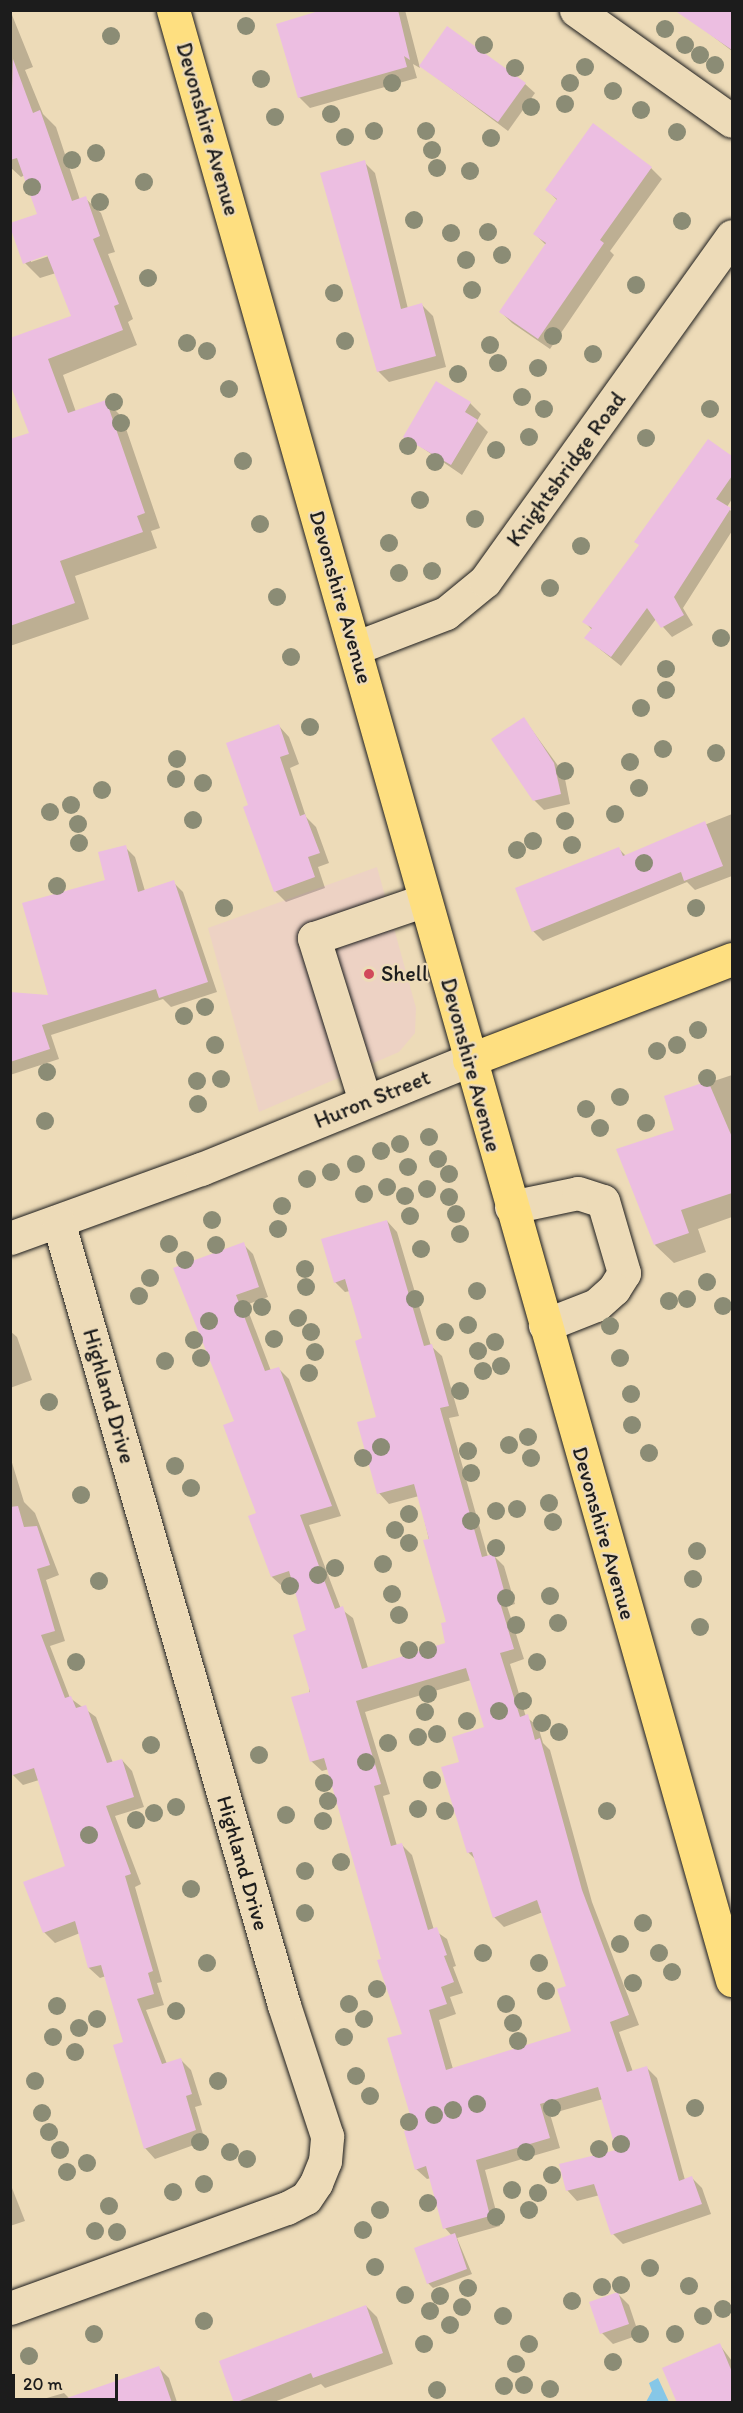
<!DOCTYPE html>
<html>
<head>
<meta charset="utf-8">
<style>
  body { margin:0 }
  #map { position:relative; width:743px; height:2413px; overflow:hidden; background:#eddbb8; font-family:Itim,sans-serif }
  div>[style] { position:absolute }
  [style*='--x'] { left:calc(var(--x)*1px); top:calc(var(--y)*1px); width:calc(var(--w)*1px); rotate:calc(var(--a)*1deg) }
  .built>* { inset:0; background:#edd2c4 }
  .water>* { inset:0; background:#86c7e7 }
  .shadow>* { inset:0; background:#0003 }
  .building>* { inset:0; background:#ecbee1 }
  .roads { filter:drop-shadow(0 0 2px #1c1c1c) drop-shadow(0 0 2px #1c1c1c) }
  .minor>* { height:33px; margin:-16.5px; padding:0 16.5px; transform-origin:16.5px; border-radius:16.5px; background:#eddbb8 }
  .major>* { height:33px; margin:-16.5px; padding:0 16.5px; transform-origin:16.5px; border-radius:16.5px; background:#fedf80 }
  .trees>* { width:18px; height:18px; margin:-9px; border-radius:50%; background:#8b8c75 }
  .dots>* { width:16px; height:16px; translate:-50% -50%; box-sizing:border-box; border:3px solid #eddbb8; border-radius:50% }
  span { translate:-50% -50%; white-space:nowrap; text-align:center; line-height:1.15; -webkit-text-stroke:4.5px #eddbb8; paint-order:stroke }
  .street-label { font-size:22px; color:#1c1c1c }
  .poi-label { font-size:22px; color:#1c1c1c }
  .left { translate:0 -50%; text-align:left }
  .frame { position:absolute; inset:0; border:12px solid #1c1c1c; pointer-events:none }
  .scale { position:absolute; left:12px; top:2374px; width:106px; height:27px; box-sizing:border-box; border:3px solid #1c1c1c; border-top:0; padding-left:8px; font-size:18px; line-height:21px; white-space:nowrap; color:#1c1c1c; -webkit-text-stroke:4px #eddbb8; paint-order:stroke }
</style>
</head>
<body>
<div id="map">
  <div class="built">
    <i style="clip-path:polygon(377px 867px,416px 1008px,415px 1033px,399px 1052px,259px 1112px,208px 928px)"></i>
  </div>
  <div class="water">
    <i style="clip-path:polygon(658px 2378px,669px 2402px,646px 2402px,652px 2391px,649px 2383px)"></i>
  </div>
  <div class="shadow">
    <i style="clip-path:polygon(evenodd,10px 10px,33px 67px,25px 70px,43px 114px,56px 127px,80px 200px,85px 198px,101px 213px,115px 252px,108px 254px,133px 319px,128px 322px,137px 345px,63px 375px,76px 412px,106px 401px,122px 417px,160px 528px,151px 531px,157px 548px,75px 576px,89px 619px,10px 646px,10px 440px,31px 434px,10px 379px,73px 317px,56px 273px,40px 278px,25px 263px,39px 214px,25px 175px,21px 177px,10px 167px,10px 10px,54px 251px,55px 254px,31px 262px,31px 259px,54px 251px)"></i>
    <i style="clip-path:polygon(328px 10px,405px 10px,420px 68px,413px 64px,417px 78px,310px 108px,299px 97px)"></i>
    <i style="clip-path:polygon(707px 10px,732px 10px,732px 51px,698px 25px)"></i>
    <i style="clip-path:polygon(421px 66px,525px 84px,535px 93px,508px 131px)"></i>
    <i style="clip-path:polygon(364px 162px,375px 173px,408px 309px,422px 305px,433px 316px,446px 367px,389px 382px,378px 371px)"></i>
    <i style="clip-path:polygon(651px 168px,662px 179px,610px 251px,614px 255px,550px 349px,512px 323px,501px 312px,546px 245px,535px 234px,558px 201px,547px 190px)"></i>
    <i style="clip-path:polygon(437px 383px,470px 403px,481px 414px,477px 421px,488px 432px,462px 475px,405px 436px)"></i>
    <i style="clip-path:polygon(708px 441px,732px 458px,732px 499px,727px 507px,732px 512px,732px 531px,683px 608px,693px 625px,672px 637px,656px 619px,621px 666px,586px 638px,592px 630px,584px 621px,641px 546px)"></i>
    <i style="clip-path:polygon(524px 719px,564px 774px,570px 804px,544px 810px,534px 800px)"></i>
    <i style="clip-path:polygon(279px 726px,289px 737px,299px 764px,290px 768px,306px 817px,316px 827px,329px 863px,318px 867px,325px 888px,286px 902px,275px 891px,250px 806px)"></i>
    <i style="clip-path:polygon(732px 814px,732px 876px,695px 890px,687px 882px,543px 941px,533px 931px,618px 848px,626px 856px)"></i>
    <i style="clip-path:polygon(125px 847px,135px 857px,145px 891px,173px 882px,183px 892px,217px 992px,171px 1007px,163px 999px,51px 1035px,59px 1059px,10px 1075px,10px 1012px,51px 997px)"></i>
    <i style="clip-path:polygon(732px 1075px,732px 1217px,698px 1229px,706px 1252px,674px 1263px,655px 1245px,676px 1131px,666px 1097px)"></i>
    <i style="clip-path:polygon(evenodd,387px 1221px,397px 1232px,431px 1346px,442px 1356px,459px 1416px,449px 1418px,488px 1557px,494px 1556px,504px 1566px,515px 1604px,507px 1606px,524px 1659px,510px 1664px,526px 1717px,538px 1726px,543px 1743px,550px 1750px,592px 1902px,639px 2025px,619px 2032px,633px 2072px,646px 2067px,657px 2078px,685px 2180px,692px 2178px,702px 2188px,711px 2214px,623px 2244px,613px 2234px,600px 2195px,577px 2201px,567px 2190px,618px 2151px,603px 2099px,550px 2114px,560px 2148px,485px 2170px,500px 2226px,457px 2238px,472px 2274px,433px 2288px,428px 2283px,452px 2236px,445px 2228px,431px 2178px,427px 2179px,416px 2169px,416px 2129px,403px 2035px,329px 1769px,322px 1771px,311px 1761px,308px 1631px,294px 1583px,283px 1587px,272px 1577px,250px 1516px,258px 1514px,236px 1422px,175px 1269px,243px 1244px,253px 1254px,268px 1297px,246px 1305px,271px 1371px,278px 1368px,289px 1379px,341px 1516px,309px 1525px,341px 1609px,353px 1618px,368px 1668px,447px 1644px,448px 1623px,419px 1496px,389px 1504px,379px 1493px,378px 1418px,364px 1339px,350px 1291px,345px 1292px,335px 1282px,387px 1221px,471px 1680px,486px 1728px,461px 1763px,468px 1852px,477px 1861px,494px 1917px,504px 1927px,543px 1912px,568px 1987px,573px 2032px,453px 2069px,439px 2020px,456px 2014px,450px 1997px,463px 1993px,453px 1967px,456px 1966px,447px 1939px,434px 1930px,412px 1855px,402px 1845px,397px 1846px,383px 1796px,390px 1794px,365px 1712px,471px 1680px)"></i>
    <i style="clip-path:polygon(10px 1331px,17px 1337px,32px 1380px,10px 1388px)"></i>
    <i style="clip-path:polygon(10px 1456px,24px 1502px,35px 1513px,59px 1575px,46px 1580px,65px 1641px,50px 1646px,70px 1698px,96px 1717px,113px 1763px,122px 1760px,132px 1771px,144px 1807px,115px 1816px,141px 1884px,135px 1887px,162px 1982px,157px 1983px,164px 2005px,146px 2010px,167px 2064px,181px 2060px,191px 2070px,202px 2105px,195px 2107px,205px 2141px,155px 2159px,145px 2148px,125px 2043px,106px 1976px,100px 1978px,89px 1968px,80px 1933px,55px 1943px,44px 1932px,67px 1867px,39px 1780px,23px 1785px,13px 1775px)"></i>
    <i style="clip-path:polygon(10px 2183px,25px 2221px,10px 2226px)"></i>
    <i style="clip-path:polygon(618px 2294px,629px 2305px,639px 2335px,613px 2344px,602px 2333px)"></i>
    <i style="clip-path:polygon(366px 2306px,377px 2317px,393px 2364px,325px 2388px,321px 2384px,274px 2402px,236px 2402px,221px 2362px)"></i>
    <i style="clip-path:polygon(719px 2344px,732px 2361px,732px 2402px,678px 2402px)"></i>
    <i style="clip-path:polygon(158px 2367px,169px 2378px,177px 2402px,33px 2402px,64px 2393px,70px 2399px)"></i>
  </div>
  <div class="building">
    <i style="clip-path:polygon(322px 10px,398px 10px,410px 60px,404px 56px,407px 67px,298px 98px,276px 24px)"></i>
    <i style="clip-path:polygon(674px 10px,732px 10px,732px 50px)"></i>
    <i style="clip-path:polygon(447px 26px,526px 83px,498px 122px,419px 66px)"></i>
    <i style="clip-path:polygon(13px 59px,33px 113px,40px 110px,72px 201px,86px 196px,100px 236px,93px 239px,119px 304px,114px 306px,123px 330px,48px 359px,68px 413px,106px 400px,145px 513px,137px 516px,143px 532px,60px 561px,75px 603px,10px 626px,10px 439px,29px 433px,10px 384px,10px 338px,71px 316px,47px 255px,23px 264px,10px 227px,10px 223px,37px 214px,17px 158px,10px 160px)"></i>
    <i style="clip-path:polygon(593px 123px,652px 167px,600px 240px,604px 243px,538px 339px,499px 312px,546px 243px,533px 234px,557px 199px,545px 190px)"></i>
    <i style="clip-path:polygon(365px 160px,401px 309px,422px 303px,436px 356px,377px 372px,320px 173px)"></i>
    <i style="clip-path:polygon(436px 381px,471px 402px,465px 412px,478px 420px,451px 465px,403px 437px)"></i>
    <i style="clip-path:polygon(708px 439px,732px 456px,732px 476px,716px 499px,731px 508px,674px 597px,684px 615px,661px 628px,647px 608px,611px 657px,584px 638px,592px 628px,582px 622px,639px 545px,634px 542px)"></i>
    <i style="clip-path:polygon(524px 717px,554px 763px,561px 794px,533px 801px,491px 739px)"></i>
    <i style="clip-path:polygon(279px 724px,289px 754px,280px 757px,300px 816px,305px 814px,320px 853px,308px 857px,315px 877px,274px 892px,243px 807px,248px 805px,226px 743px)"></i>
    <i style="clip-path:polygon(705px 821px,723px 866px,684px 881px,681px 872px,532px 932px,515px 888px,619px 847px,623px 856px)"></i>
    <i style="clip-path:polygon(126px 845px,138px 892px,174px 880px,208px 982px,159px 998px,156px 989px,42px 1025px,50px 1049px,10px 1062px,10px 992px,48px 995px,22px 903px,105px 880px,98px 852px)"></i>
    <i style="clip-path:polygon(708px 1081px,732px 1137px,732px 1193px,681px 1210px,689px 1233px,654px 1245px,616px 1149px,674px 1130px,664px 1096px)"></i>
    <i style="clip-path:polygon(evenodd,387px 1220px,424px 1346px,432px 1344px,449px 1406px,440px 1408px,482px 1557px,494px 1554px,505px 1594px,498px 1596px,514px 1649px,500px 1653px,520px 1717px,528px 1714px,535px 1740px,540px 1738px,582px 1890px,629px 2015px,610px 2022px,627px 2072px,647px 2066px,679px 2181px,692px 2176px,702px 2204px,611px 2235px,594px 2184px,566px 2191px,559px 2164px,616px 2150px,598px 2087px,540px 2104px,550px 2138px,476px 2160px,490px 2216px,443px 2229px,426px 2166px,415px 2170px,404px 2131px,414px 2128px,387px 2038px,402px 2034px,377px 1960px,381px 1959px,324px 1758px,310px 1762px,291px 1697px,310px 1692px,293px 1635px,306px 1630px,289px 1571px,271px 1577px,248px 1516px,256px 1513px,223px 1425px,234px 1421px,173px 1268px,244px 1242px,259px 1287px,236px 1295px,265px 1371px,279px 1367px,332px 1506px,300px 1515px,335px 1609px,343px 1606px,362px 1669px,445px 1643px,441px 1623px,446px 1622px,423px 1540px,429px 1539px,414px 1484px,377px 1494px,357px 1422px,376px 1417px,355px 1341px,362px 1338px,345px 1279px,334px 1283px,321px 1239px,387px 1220px,466px 1668px,484px 1727px,452px 1737px,459px 1762px,441px 1767px,467px 1853px,472px 1852px,493px 1918px,537px 1900px,566px 1986px,557px 1989px,571px 2031px,446px 2070px,429px 2010px,447px 2004px,441px 1987px,454px 1982px,444px 1956px,447px 1955px,437px 1927px,428px 1930px,402px 1843px,391px 1846px,374px 1786px,381px 1784px,356px 1701px,466px 1668px)"></i>
    <i style="clip-path:polygon(18px 1506px,24px 1527px,37px 1526px,50px 1565px,37px 1569px,55px 1631px,41px 1635px,65px 1698px,71px 1696px,76px 1708px,86px 1705px,107px 1763px,122px 1759px,134px 1797px,106px 1806px,131px 1874px,125px 1876px,153px 1971px,148px 1973px,154px 1994px,137px 1999px,162px 2064px,181px 2058px,192px 2094px,186px 2096px,196px 2130px,144px 2149px,113px 2045px,123px 2042px,101px 1965px,88px 1968px,75px 1921px,43px 1933px,23px 1882px,65px 1866px,34px 1768px,10px 1776px,10px 1507px)"></i>
    <i style="clip-path:polygon(455px 2233px,467px 2269px,427px 2284px,414px 2248px)"></i>
    <i style="clip-path:polygon(618px 2292px,629px 2324px,600px 2334px,589px 2302px)"></i>
    <i style="clip-path:polygon(366px 2305px,383px 2353px,313px 2378px,311px 2373px,234px 2403px,219px 2361px)"></i>
    <i style="clip-path:polygon(720px 2343px,732px 2372px,732px 2403px,677px 2403px,662px 2368px)"></i>
    <i style="clip-path:polygon(159px 2366px,172px 2403px,68px 2403px,67px 2398px)"></i>
  </div>
  <div class="roads">
    <div class="minor">
      <i style="--x:576;--y:10;--w:191;--a:35.4"></i>
      <i style="--x:355;--y:648;--w:97;--a:-21"></i>
      <i style="--x:446;--y:613;--w:50;--a:-39.4"></i>
      <i style="--x:485;--y:581;--w:424;--a:-54.4"></i>
      <i style="--x:365;--y:1101;--w:171;--a:-107.4"></i>
      <i style="--x:314;--y:938;--w:117;--a:-18.9"></i>
      <i style="--x:511;--y:1207;--w:68;--a:-11.8"></i>
      <i style="--x:578;--y:1193;--w:26;--a:18"></i>
      <i style="--x:603;--y:1201;--w:75;--a:73.7"></i>
      <i style="--x:624;--y:1273;--w:19;--a:122"></i>
      <i style="--x:614;--y:1289;--w:24;--a:138"></i>
      <i style="--x:596;--y:1305;--w:55;--a:158.6"></i>
      <i style="--x:10;--y:1238;--w:203;--a:-19.9"></i>
      <i style="--x:201;--y:1169;--w:289;--a:-22.1"></i>
      <i style="--x:10;--y:2308;--w:294;--a:-19.9"></i>
      <i style="--x:287;--y:2208;--w:21;--a:-28"></i>
      <i style="--x:306;--y:2198;--w:18;--a:-56"></i>
      <i style="--x:316;--y:2183;--w:24;--a:-68"></i>
      <i style="--x:325;--y:2161;--w:25;--a:-85"></i>
      <i style="--x:327;--y:2136;--w:138;--a:-108.2"></i>
      <i style="--x:284;--y:2005;--w:816;--a:-106.08"></i>
    </div>
    <div class="major">
      <i style="--x:173;--y:10;--w:2048;--a:74.16"></i>
      <i style="--x:469;--y:1060;--w:282;--a:-21"></i>
    </div>
  </div>
  <div class="trees">
    <i style="left:246px;top:26px"></i>
    <i style="left:665px;top:29px"></i>
    <i style="left:111px;top:36px"></i>
    <i style="left:484px;top:45px"></i>
    <i style="left:685px;top:45px"></i>
    <i style="left:700px;top:55px"></i>
    <i style="left:715px;top:65px"></i>
    <i style="left:585px;top:67px"></i>
    <i style="left:515px;top:68px"></i>
    <i style="left:261px;top:79px"></i>
    <i style="left:392px;top:83px"></i>
    <i style="left:570px;top:83px"></i>
    <i style="left:613px;top:91px"></i>
    <i style="left:565px;top:104px"></i>
    <i style="left:531px;top:107px"></i>
    <i style="left:641px;top:110px"></i>
    <i style="left:331px;top:114px"></i>
    <i style="left:275px;top:117px"></i>
    <i style="left:374px;top:131px"></i>
    <i style="left:426px;top:131px"></i>
    <i style="left:677px;top:132px"></i>
    <i style="left:345px;top:137px"></i>
    <i style="left:491px;top:138px"></i>
    <i style="left:432px;top:150px"></i>
    <i style="left:96px;top:153px"></i>
    <i style="left:72px;top:160px"></i>
    <i style="left:437px;top:168px"></i>
    <i style="left:470px;top:171px"></i>
    <i style="left:144px;top:182px"></i>
    <i style="left:32px;top:187px"></i>
    <i style="left:100px;top:202px"></i>
    <i style="left:414px;top:220px"></i>
    <i style="left:682px;top:221px"></i>
    <i style="left:488px;top:232px"></i>
    <i style="left:451px;top:233px"></i>
    <i style="left:502px;top:255px"></i>
    <i style="left:466px;top:260px"></i>
    <i style="left:148px;top:278px"></i>
    <i style="left:636px;top:285px"></i>
    <i style="left:472px;top:290px"></i>
    <i style="left:334px;top:293px"></i>
    <i style="left:553px;top:336px"></i>
    <i style="left:345px;top:341px"></i>
    <i style="left:187px;top:343px"></i>
    <i style="left:490px;top:345px"></i>
    <i style="left:207px;top:351px"></i>
    <i style="left:593px;top:354px"></i>
    <i style="left:498px;top:363px"></i>
    <i style="left:538px;top:368px"></i>
    <i style="left:458px;top:374px"></i>
    <i style="left:229px;top:389px"></i>
    <i style="left:522px;top:397px"></i>
    <i style="left:114px;top:402px"></i>
    <i style="left:544px;top:409px"></i>
    <i style="left:710px;top:409px"></i>
    <i style="left:121px;top:423px"></i>
    <i style="left:529px;top:437px"></i>
    <i style="left:646px;top:438px"></i>
    <i style="left:408px;top:446px"></i>
    <i style="left:496px;top:450px"></i>
    <i style="left:243px;top:461px"></i>
    <i style="left:435px;top:462px"></i>
    <i style="left:420px;top:500px"></i>
    <i style="left:475px;top:519px"></i>
    <i style="left:260px;top:524px"></i>
    <i style="left:389px;top:543px"></i>
    <i style="left:581px;top:546px"></i>
    <i style="left:432px;top:571px"></i>
    <i style="left:399px;top:573px"></i>
    <i style="left:550px;top:588px"></i>
    <i style="left:277px;top:597px"></i>
    <i style="left:721px;top:638px"></i>
    <i style="left:291px;top:657px"></i>
    <i style="left:666px;top:669px"></i>
    <i style="left:666px;top:690px"></i>
    <i style="left:641px;top:708px"></i>
    <i style="left:310px;top:727px"></i>
    <i style="left:663px;top:749px"></i>
    <i style="left:716px;top:753px"></i>
    <i style="left:177px;top:759px"></i>
    <i style="left:630px;top:762px"></i>
    <i style="left:565px;top:771px"></i>
    <i style="left:176px;top:779px"></i>
    <i style="left:203px;top:783px"></i>
    <i style="left:639px;top:788px"></i>
    <i style="left:102px;top:790px"></i>
    <i style="left:71px;top:805px"></i>
    <i style="left:50px;top:812px"></i>
    <i style="left:615px;top:814px"></i>
    <i style="left:193px;top:820px"></i>
    <i style="left:565px;top:821px"></i>
    <i style="left:78px;top:824px"></i>
    <i style="left:533px;top:841px"></i>
    <i style="left:79px;top:843px"></i>
    <i style="left:572px;top:845px"></i>
    <i style="left:517px;top:850px"></i>
    <i style="left:644px;top:863px"></i>
    <i style="left:57px;top:886px"></i>
    <i style="left:224px;top:908px"></i>
    <i style="left:696px;top:908px"></i>
    <i style="left:205px;top:1007px"></i>
    <i style="left:184px;top:1016px"></i>
    <i style="left:698px;top:1030px"></i>
    <i style="left:215px;top:1045px"></i>
    <i style="left:677px;top:1045px"></i>
    <i style="left:657px;top:1051px"></i>
    <i style="left:47px;top:1072px"></i>
    <i style="left:707px;top:1078px"></i>
    <i style="left:221px;top:1079px"></i>
    <i style="left:197px;top:1081px"></i>
    <i style="left:620px;top:1097px"></i>
    <i style="left:198px;top:1104px"></i>
    <i style="left:586px;top:1109px"></i>
    <i style="left:45px;top:1121px"></i>
    <i style="left:646px;top:1123px"></i>
    <i style="left:600px;top:1128px"></i>
    <i style="left:429px;top:1137px"></i>
    <i style="left:400px;top:1144px"></i>
    <i style="left:381px;top:1151px"></i>
    <i style="left:438px;top:1159px"></i>
    <i style="left:356px;top:1164px"></i>
    <i style="left:408px;top:1167px"></i>
    <i style="left:331px;top:1172px"></i>
    <i style="left:449px;top:1174px"></i>
    <i style="left:307px;top:1179px"></i>
    <i style="left:387px;top:1187px"></i>
    <i style="left:427px;top:1189px"></i>
    <i style="left:364px;top:1194px"></i>
    <i style="left:405px;top:1196px"></i>
    <i style="left:449px;top:1197px"></i>
    <i style="left:282px;top:1206px"></i>
    <i style="left:456px;top:1214px"></i>
    <i style="left:410px;top:1216px"></i>
    <i style="left:212px;top:1220px"></i>
    <i style="left:278px;top:1229px"></i>
    <i style="left:460px;top:1234px"></i>
    <i style="left:169px;top:1244px"></i>
    <i style="left:216px;top:1245px"></i>
    <i style="left:421px;top:1249px"></i>
    <i style="left:185px;top:1260px"></i>
    <i style="left:305px;top:1269px"></i>
    <i style="left:150px;top:1278px"></i>
    <i style="left:707px;top:1282px"></i>
    <i style="left:306px;top:1287px"></i>
    <i style="left:477px;top:1291px"></i>
    <i style="left:139px;top:1296px"></i>
    <i style="left:415px;top:1299px"></i>
    <i style="left:687px;top:1299px"></i>
    <i style="left:669px;top:1301px"></i>
    <i style="left:723px;top:1306px"></i>
    <i style="left:262px;top:1307px"></i>
    <i style="left:243px;top:1309px"></i>
    <i style="left:298px;top:1318px"></i>
    <i style="left:209px;top:1321px"></i>
    <i style="left:468px;top:1325px"></i>
    <i style="left:610px;top:1326px"></i>
    <i style="left:311px;top:1332px"></i>
    <i style="left:445px;top:1332px"></i>
    <i style="left:274px;top:1339px"></i>
    <i style="left:194px;top:1340px"></i>
    <i style="left:495px;top:1342px"></i>
    <i style="left:478px;top:1351px"></i>
    <i style="left:315px;top:1352px"></i>
    <i style="left:201px;top:1358px"></i>
    <i style="left:620px;top:1358px"></i>
    <i style="left:165px;top:1361px"></i>
    <i style="left:501px;top:1366px"></i>
    <i style="left:483px;top:1371px"></i>
    <i style="left:309px;top:1373px"></i>
    <i style="left:460px;top:1391px"></i>
    <i style="left:631px;top:1394px"></i>
    <i style="left:49px;top:1402px"></i>
    <i style="left:632px;top:1425px"></i>
    <i style="left:528px;top:1437px"></i>
    <i style="left:509px;top:1445px"></i>
    <i style="left:381px;top:1447px"></i>
    <i style="left:468px;top:1451px"></i>
    <i style="left:649px;top:1453px"></i>
    <i style="left:363px;top:1458px"></i>
    <i style="left:531px;top:1458px"></i>
    <i style="left:175px;top:1466px"></i>
    <i style="left:471px;top:1473px"></i>
    <i style="left:191px;top:1488px"></i>
    <i style="left:81px;top:1495px"></i>
    <i style="left:549px;top:1503px"></i>
    <i style="left:517px;top:1509px"></i>
    <i style="left:496px;top:1511px"></i>
    <i style="left:409px;top:1514px"></i>
    <i style="left:471px;top:1521px"></i>
    <i style="left:553px;top:1522px"></i>
    <i style="left:395px;top:1530px"></i>
    <i style="left:409px;top:1543px"></i>
    <i style="left:496px;top:1548px"></i>
    <i style="left:697px;top:1551px"></i>
    <i style="left:383px;top:1564px"></i>
    <i style="left:335px;top:1568px"></i>
    <i style="left:318px;top:1575px"></i>
    <i style="left:693px;top:1579px"></i>
    <i style="left:99px;top:1581px"></i>
    <i style="left:290px;top:1586px"></i>
    <i style="left:392px;top:1594px"></i>
    <i style="left:550px;top:1596px"></i>
    <i style="left:506px;top:1598px"></i>
    <i style="left:399px;top:1615px"></i>
    <i style="left:558px;top:1623px"></i>
    <i style="left:516px;top:1625px"></i>
    <i style="left:700px;top:1627px"></i>
    <i style="left:409px;top:1650px"></i>
    <i style="left:428px;top:1650px"></i>
    <i style="left:76px;top:1662px"></i>
    <i style="left:537px;top:1662px"></i>
    <i style="left:428px;top:1694px"></i>
    <i style="left:523px;top:1701px"></i>
    <i style="left:499px;top:1711px"></i>
    <i style="left:425px;top:1712px"></i>
    <i style="left:467px;top:1721px"></i>
    <i style="left:542px;top:1723px"></i>
    <i style="left:559px;top:1732px"></i>
    <i style="left:437px;top:1734px"></i>
    <i style="left:418px;top:1737px"></i>
    <i style="left:388px;top:1743px"></i>
    <i style="left:151px;top:1745px"></i>
    <i style="left:259px;top:1755px"></i>
    <i style="left:366px;top:1762px"></i>
    <i style="left:432px;top:1780px"></i>
    <i style="left:324px;top:1783px"></i>
    <i style="left:328px;top:1801px"></i>
    <i style="left:176px;top:1807px"></i>
    <i style="left:418px;top:1809px"></i>
    <i style="left:445px;top:1811px"></i>
    <i style="left:607px;top:1811px"></i>
    <i style="left:154px;top:1813px"></i>
    <i style="left:286px;top:1815px"></i>
    <i style="left:136px;top:1820px"></i>
    <i style="left:323px;top:1821px"></i>
    <i style="left:89px;top:1835px"></i>
    <i style="left:341px;top:1862px"></i>
    <i style="left:305px;top:1871px"></i>
    <i style="left:191px;top:1889px"></i>
    <i style="left:305px;top:1913px"></i>
    <i style="left:643px;top:1923px"></i>
    <i style="left:620px;top:1944px"></i>
    <i style="left:483px;top:1953px"></i>
    <i style="left:659px;top:1953px"></i>
    <i style="left:207px;top:1963px"></i>
    <i style="left:539px;top:1963px"></i>
    <i style="left:672px;top:1972px"></i>
    <i style="left:633px;top:1983px"></i>
    <i style="left:377px;top:1989px"></i>
    <i style="left:546px;top:1991px"></i>
    <i style="left:349px;top:2004px"></i>
    <i style="left:506px;top:2004px"></i>
    <i style="left:57px;top:2006px"></i>
    <i style="left:176px;top:2011px"></i>
    <i style="left:97px;top:2019px"></i>
    <i style="left:364px;top:2019px"></i>
    <i style="left:513px;top:2023px"></i>
    <i style="left:79px;top:2028px"></i>
    <i style="left:53px;top:2037px"></i>
    <i style="left:344px;top:2037px"></i>
    <i style="left:518px;top:2041px"></i>
    <i style="left:75px;top:2052px"></i>
    <i style="left:356px;top:2076px"></i>
    <i style="left:35px;top:2081px"></i>
    <i style="left:218px;top:2081px"></i>
    <i style="left:370px;top:2096px"></i>
    <i style="left:477px;top:2104px"></i>
    <i style="left:552px;top:2108px"></i>
    <i style="left:695px;top:2108px"></i>
    <i style="left:453px;top:2110px"></i>
    <i style="left:42px;top:2113px"></i>
    <i style="left:434px;top:2115px"></i>
    <i style="left:409px;top:2122px"></i>
    <i style="left:49px;top:2132px"></i>
    <i style="left:200px;top:2142px"></i>
    <i style="left:621px;top:2144px"></i>
    <i style="left:599px;top:2149px"></i>
    <i style="left:60px;top:2150px"></i>
    <i style="left:230px;top:2152px"></i>
    <i style="left:526px;top:2152px"></i>
    <i style="left:247px;top:2159px"></i>
    <i style="left:87px;top:2163px"></i>
    <i style="left:67px;top:2172px"></i>
    <i style="left:552px;top:2175px"></i>
    <i style="left:204px;top:2184px"></i>
    <i style="left:512px;top:2190px"></i>
    <i style="left:173px;top:2192px"></i>
    <i style="left:538px;top:2193px"></i>
    <i style="left:428px;top:2203px"></i>
    <i style="left:109px;top:2206px"></i>
    <i style="left:380px;top:2210px"></i>
    <i style="left:529px;top:2210px"></i>
    <i style="left:496px;top:2217px"></i>
    <i style="left:363px;top:2230px"></i>
    <i style="left:95px;top:2231px"></i>
    <i style="left:117px;top:2232px"></i>
    <i style="left:375px;top:2267px"></i>
    <i style="left:650px;top:2268px"></i>
    <i style="left:621px;top:2285px"></i>
    <i style="left:689px;top:2286px"></i>
    <i style="left:602px;top:2287px"></i>
    <i style="left:468px;top:2288px"></i>
    <i style="left:405px;top:2295px"></i>
    <i style="left:440px;top:2296px"></i>
    <i style="left:572px;top:2301px"></i>
    <i style="left:462px;top:2307px"></i>
    <i style="left:723px;top:2309px"></i>
    <i style="left:430px;top:2311px"></i>
    <i style="left:503px;top:2316px"></i>
    <i style="left:703px;top:2316px"></i>
    <i style="left:204px;top:2321px"></i>
    <i style="left:450px;top:2325px"></i>
    <i style="left:94px;top:2334px"></i>
    <i style="left:640px;top:2334px"></i>
    <i style="left:675px;top:2334px"></i>
    <i style="left:424px;top:2344px"></i>
    <i style="left:529px;top:2344px"></i>
    <i style="left:29px;top:2356px"></i>
    <i style="left:613px;top:2362px"></i>
    <i style="left:516px;top:2364px"></i>
    <i style="left:524px;top:2385px"></i>
    <i style="left:504px;top:2386px"></i>
    <i style="left:550px;top:2389px"></i>
    <i style="left:437px;top:2390px"></i>
  </div>
  <div class="dots">
    <i style="left:369px;top:974px;background:#d1495b"></i>
  </div>
  <div class="street-label">
    <span style="left:208px;top:129px;rotate:74deg">Devonshire Avenue</span>
    <span style="left:566px;top:469px;rotate:-54deg">Knightsbridge Road</span>
    <span style="left:341px;top:597px;rotate:74deg">Devonshire Avenue</span>
    <span style="left:471px;top:1065px;rotate:75deg">Devonshire Avenue</span>
    <span style="left:372px;top:1099px;rotate:-22deg">Huron Street</span>
    <span style="left:109px;top:1396px;rotate:74deg">Highland Drive</span>
    <span style="left:604px;top:1533px;rotate:74deg">Devonshire Avenue</span>
    <span style="left:243px;top:1863px;rotate:74deg">Highland Drive</span>
  </div>
  <div class="poi-label">
    <span class="left" style="left:381px;top:974px">Shell</span>
  </div>
  <div class="frame"></div>
  <div class="scale">20 m</div>
</div>
</body>
</html>
